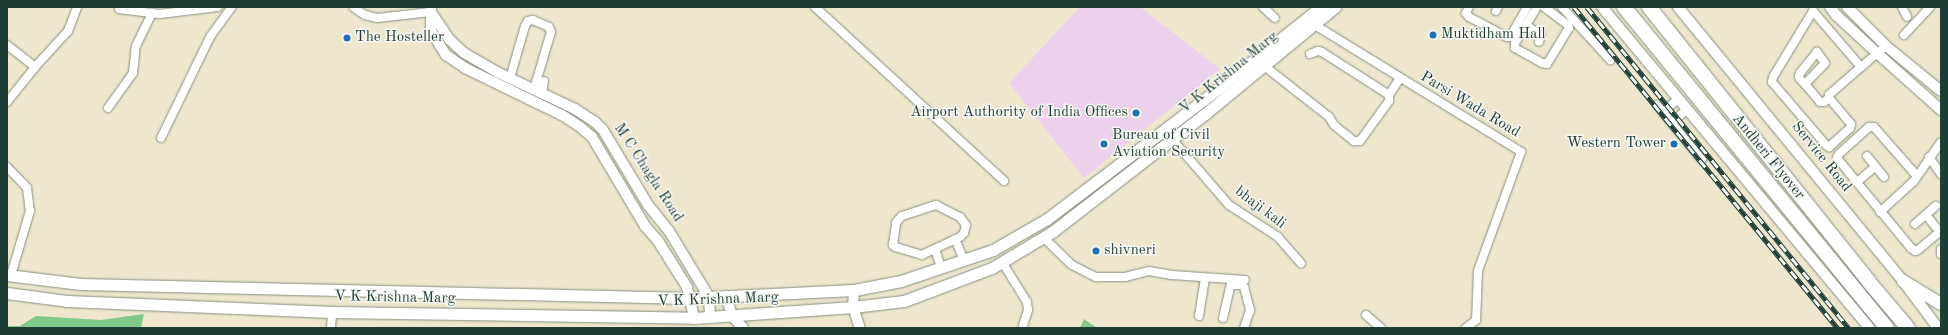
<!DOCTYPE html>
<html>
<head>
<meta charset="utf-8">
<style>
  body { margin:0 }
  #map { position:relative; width:1948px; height:335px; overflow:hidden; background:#eee7ce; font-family:"Old Standard TT",serif }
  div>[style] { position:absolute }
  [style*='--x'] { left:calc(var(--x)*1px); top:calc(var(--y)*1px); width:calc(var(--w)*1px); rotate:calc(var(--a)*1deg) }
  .built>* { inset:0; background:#ebd1eb }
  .green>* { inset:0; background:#7fca88 }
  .roads { filter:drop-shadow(0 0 1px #869281) drop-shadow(0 0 1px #869281) }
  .minor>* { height:8px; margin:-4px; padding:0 4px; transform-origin:4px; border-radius:4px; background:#fff }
  .tertiary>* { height:10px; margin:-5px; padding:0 5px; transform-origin:5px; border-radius:5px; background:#fff }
  .secondary>* { height:11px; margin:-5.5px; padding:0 5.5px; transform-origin:5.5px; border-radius:5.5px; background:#fff }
  .primary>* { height:12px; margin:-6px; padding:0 6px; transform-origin:6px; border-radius:6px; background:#fff }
  .motorway>* { height:14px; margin:-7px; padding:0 7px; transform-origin:7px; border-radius:7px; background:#fff }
  .rail>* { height:4.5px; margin-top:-2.25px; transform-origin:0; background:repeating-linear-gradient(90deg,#f6f6f2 0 9px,#1f3d34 0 18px); box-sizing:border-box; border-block:1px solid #1f3d34 }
  .dots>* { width:11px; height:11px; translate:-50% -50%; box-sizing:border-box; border:2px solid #f6f6f2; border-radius:50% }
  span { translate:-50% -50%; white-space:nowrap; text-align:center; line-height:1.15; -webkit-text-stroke:3px #f6f6f2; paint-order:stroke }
  .poi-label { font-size:15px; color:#1f3d34 }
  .left { translate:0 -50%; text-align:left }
  .right { translate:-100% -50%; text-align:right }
  .street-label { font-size:15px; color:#1f3d34 }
  .frame { position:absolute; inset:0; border:8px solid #1f3d34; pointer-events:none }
</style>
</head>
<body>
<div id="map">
  <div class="built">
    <i style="clip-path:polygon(1080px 7px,1140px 7px,1220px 69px,1084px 178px,1009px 83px)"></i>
  </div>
  <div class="green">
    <i style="clip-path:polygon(144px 314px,141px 328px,7px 328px,7px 326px,20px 326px,36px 316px,101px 320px)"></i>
    <i style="clip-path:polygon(1084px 319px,1097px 328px,1080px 328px)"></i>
  </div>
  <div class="roads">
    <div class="minor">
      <i style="--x:353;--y:7;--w:14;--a:34"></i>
      <i style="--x:365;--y:15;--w:12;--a:14"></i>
      <i style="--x:377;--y:18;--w:54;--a:-6.3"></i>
      <i style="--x:815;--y:7;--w:257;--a:42.6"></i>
      <i style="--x:1263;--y:7;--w:16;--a:43"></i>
      <i style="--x:1469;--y:7;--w:7;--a:117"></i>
      <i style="--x:1466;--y:13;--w:5;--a:53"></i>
      <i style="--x:1469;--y:17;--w:43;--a:27.8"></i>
      <i style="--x:1507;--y:37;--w:3;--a:0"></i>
      <i style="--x:1510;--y:37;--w:34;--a:-60"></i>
      <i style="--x:1537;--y:7;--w:42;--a:121.4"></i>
      <i style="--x:1515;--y:43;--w:5;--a:90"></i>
      <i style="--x:1515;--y:48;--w:31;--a:29"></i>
      <i style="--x:1542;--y:63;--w:5;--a:11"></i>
      <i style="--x:1547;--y:64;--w:42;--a:-58.6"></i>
      <i style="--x:1569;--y:28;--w:3;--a:-108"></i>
      <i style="--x:1568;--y:25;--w:30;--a:-143"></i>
      <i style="--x:1562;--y:7;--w:72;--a:47.8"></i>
      <i style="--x:1902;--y:7;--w:11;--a:63"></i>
      <i style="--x:119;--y:9;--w:41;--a:7"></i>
      <i style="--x:160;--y:14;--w:58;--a:-6.9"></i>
      <i style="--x:1496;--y:11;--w:4;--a:-63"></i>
      <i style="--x:1310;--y:22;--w:248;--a:31.6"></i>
      <i style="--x:1521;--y:152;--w:127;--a:109.9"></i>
      <i style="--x:1478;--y:271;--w:49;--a:92.3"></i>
      <i style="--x:1476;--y:320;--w:13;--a:141"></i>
      <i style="--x:1526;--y:25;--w:18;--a:34"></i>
      <i style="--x:1541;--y:35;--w:7;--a:106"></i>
      <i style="--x:1904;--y:35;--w:38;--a:-47"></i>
      <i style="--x:7;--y:45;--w:36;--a:38"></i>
      <i style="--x:1310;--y:54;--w:9;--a:-21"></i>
      <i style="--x:1318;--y:51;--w:4;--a:14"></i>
      <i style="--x:1322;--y:52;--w:80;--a:32.7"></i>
      <i style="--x:1389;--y:95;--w:20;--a:-57"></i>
      <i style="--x:1263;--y:65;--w:84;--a:38.2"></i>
      <i style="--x:1329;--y:117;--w:9;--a:58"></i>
      <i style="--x:1334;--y:125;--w:26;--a:39"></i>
      <i style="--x:1354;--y:141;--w:6;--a:0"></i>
      <i style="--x:1360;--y:141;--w:49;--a:-54.1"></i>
      <i style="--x:1389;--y:101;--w:6;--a:-90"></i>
      <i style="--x:1861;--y:67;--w:74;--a:-130.6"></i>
      <i style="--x:1813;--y:11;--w:77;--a:121.2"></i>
      <i style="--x:1773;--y:77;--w:5;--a:101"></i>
      <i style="--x:1772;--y:82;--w:83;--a:49.4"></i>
      <i style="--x:1826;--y:145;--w:4;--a:34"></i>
      <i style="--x:1829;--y:147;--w:28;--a:-42"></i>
      <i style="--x:1850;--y:128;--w:4;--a:-76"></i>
      <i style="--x:1851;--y:124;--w:34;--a:-130"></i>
      <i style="--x:1829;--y:98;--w:3;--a:-90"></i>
      <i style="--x:1829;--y:95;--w:1;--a:-45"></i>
      <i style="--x:1830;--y:94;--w:41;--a:-41.1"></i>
      <i style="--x:1861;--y:67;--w:33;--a:-40"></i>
      <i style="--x:510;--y:78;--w:54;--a:-73.9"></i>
      <i style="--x:525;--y:26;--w:6;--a:-59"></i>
      <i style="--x:528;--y:21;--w:5;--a:-11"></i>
      <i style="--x:533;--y:20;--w:17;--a:24"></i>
      <i style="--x:549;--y:27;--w:5;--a:68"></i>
      <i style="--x:551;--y:32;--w:59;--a:106.6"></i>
      <i style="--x:1805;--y:84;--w:29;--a:-46"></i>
      <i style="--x:1825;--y:63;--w:14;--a:-126"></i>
      <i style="--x:1817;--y:52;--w:27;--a:129"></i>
      <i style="--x:1800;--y:73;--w:4;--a:104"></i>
      <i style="--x:1799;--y:77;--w:2;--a:63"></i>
      <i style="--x:1800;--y:79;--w:7;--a:45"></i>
      <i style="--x:1805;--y:84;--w:23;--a:50"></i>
      <i style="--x:1820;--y:102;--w:4;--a:0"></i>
      <i style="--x:1824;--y:102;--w:6;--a:-39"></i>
      <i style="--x:542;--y:92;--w:11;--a:-80"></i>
      <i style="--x:7;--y:102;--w:45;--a:-51.3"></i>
      <i style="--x:35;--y:67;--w:49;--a:-47.5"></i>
      <i style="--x:68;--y:31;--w:26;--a:-69"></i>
      <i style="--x:1657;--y:105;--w:71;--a:50.7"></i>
      <i style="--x:108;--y:108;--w:43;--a:-54.5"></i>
      <i style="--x:133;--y:73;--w:27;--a:-84"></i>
      <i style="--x:136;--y:46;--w:37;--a:-64"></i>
      <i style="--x:1663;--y:112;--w:20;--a:-41"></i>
      <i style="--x:1672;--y:123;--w:21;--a:-43"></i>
      <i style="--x:161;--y:138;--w:112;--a:-64.1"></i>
      <i style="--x:210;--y:37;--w:37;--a:-54"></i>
      <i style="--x:1172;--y:139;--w:87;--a:49.2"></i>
      <i style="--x:1229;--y:205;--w:59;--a:33.1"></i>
      <i style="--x:1278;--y:237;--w:35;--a:49"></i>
      <i style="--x:1867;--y:156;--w:27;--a:51"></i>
      <i style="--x:1929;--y:157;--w:21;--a:55"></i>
      <i style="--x:7;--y:167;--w:29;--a:46"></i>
      <i style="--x:27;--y:188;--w:23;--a:83"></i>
      <i style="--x:30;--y:211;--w:67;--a:106.5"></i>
      <i style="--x:1917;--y:176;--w:65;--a:-131.3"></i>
      <i style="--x:1874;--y:127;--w:5;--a:180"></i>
      <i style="--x:1869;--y:127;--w:40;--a:138"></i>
      <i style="--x:1839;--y:154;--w:4;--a:117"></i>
      <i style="--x:1837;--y:158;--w:117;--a:50.6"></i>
      <i style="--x:1911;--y:248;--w:5;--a:37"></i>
      <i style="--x:1915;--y:251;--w:3;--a:-18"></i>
      <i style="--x:1918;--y:250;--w:30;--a:-40"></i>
      <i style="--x:1857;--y:182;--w:23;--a:-40"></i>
      <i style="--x:936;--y:205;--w:27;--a:27"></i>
      <i style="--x:960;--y:217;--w:10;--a:53"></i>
      <i style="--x:966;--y:225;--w:8;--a:104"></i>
      <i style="--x:964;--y:233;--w:6;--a:135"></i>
      <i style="--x:960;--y:237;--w:42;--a:154.7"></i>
      <i style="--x:922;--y:255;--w:28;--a:-163"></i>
      <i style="--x:895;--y:247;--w:3;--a:-135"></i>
      <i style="--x:893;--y:245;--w:22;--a:-82"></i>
      <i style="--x:896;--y:223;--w:5;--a:-53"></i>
      <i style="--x:899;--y:219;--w:4;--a:-45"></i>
      <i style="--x:902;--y:216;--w:36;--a:-18"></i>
      <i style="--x:1880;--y:212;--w:46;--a:-42.4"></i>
      <i style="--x:1914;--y:181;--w:47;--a:-55.3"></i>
      <i style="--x:1926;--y:215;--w:22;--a:51"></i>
      <i style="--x:1915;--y:224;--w:28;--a:-41"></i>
      <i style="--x:1043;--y:237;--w:40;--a:44"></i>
      <i style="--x:1072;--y:265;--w:27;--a:27"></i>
      <i style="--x:1096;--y:277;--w:29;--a:0"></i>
      <i style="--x:1125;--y:277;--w:25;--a:-14"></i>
      <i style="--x:1149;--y:271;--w:23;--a:10"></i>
      <i style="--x:1172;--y:275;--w:73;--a:3.9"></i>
      <i style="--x:955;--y:239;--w:23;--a:67"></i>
      <i style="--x:935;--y:249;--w:19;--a:72"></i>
      <i style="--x:1941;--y:249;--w:5;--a:90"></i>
      <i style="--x:1002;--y:262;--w:47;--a:58"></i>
      <i style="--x:1027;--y:302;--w:8;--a:83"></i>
      <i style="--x:1028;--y:310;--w:16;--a:108"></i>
      <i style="--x:1232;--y:285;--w:9;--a:0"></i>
      <i style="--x:1241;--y:285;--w:4;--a:34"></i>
      <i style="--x:1244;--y:287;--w:24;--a:75"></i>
      <i style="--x:1250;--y:310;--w:19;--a:108"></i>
      <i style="--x:1366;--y:315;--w:20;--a:41"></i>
      <i style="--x:1199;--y:316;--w:38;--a:-81"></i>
      <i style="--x:1223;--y:318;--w:39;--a:-77"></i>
      <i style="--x:331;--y:328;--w:16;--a:-86"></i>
    </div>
    <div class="tertiary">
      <i style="--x:431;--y:7;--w:5;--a:90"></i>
      <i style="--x:431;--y:12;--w:34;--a:56"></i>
      <i style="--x:450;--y:40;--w:19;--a:43"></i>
      <i style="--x:464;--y:53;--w:40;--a:29.7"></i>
      <i style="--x:499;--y:73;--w:84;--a:25.3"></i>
      <i style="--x:575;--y:109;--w:24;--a:33"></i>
      <i style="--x:595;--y:122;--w:11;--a:45"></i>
      <i style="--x:603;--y:130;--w:87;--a:59"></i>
      <i style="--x:648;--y:205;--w:33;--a:51"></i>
      <i style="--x:669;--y:231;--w:77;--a:58.8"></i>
      <i style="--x:709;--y:297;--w:21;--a:87"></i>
      <i style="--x:1602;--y:7;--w:418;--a:50.2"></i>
      <i style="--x:1678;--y:7;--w:355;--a:50.6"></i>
      <i style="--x:1903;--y:281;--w:59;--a:53.3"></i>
      <i style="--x:1830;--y:7;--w:10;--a:53"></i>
      <i style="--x:1836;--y:15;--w:56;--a:42.8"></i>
      <i style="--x:1877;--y:53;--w:86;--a:41.7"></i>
      <i style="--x:1847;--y:7;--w:55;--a:45"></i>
      <i style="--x:1886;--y:46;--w:71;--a:39.3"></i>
      <i style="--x:431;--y:12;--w:19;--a:90"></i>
      <i style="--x:431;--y:31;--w:28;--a:58"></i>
      <i style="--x:446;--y:55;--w:23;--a:34"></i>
      <i style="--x:465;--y:68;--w:108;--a:25.9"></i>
      <i style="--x:562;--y:115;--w:20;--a:33"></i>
      <i style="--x:579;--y:126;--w:17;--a:40"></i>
      <i style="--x:592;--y:137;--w:104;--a:59.2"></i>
      <i style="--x:645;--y:226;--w:20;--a:49"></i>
      <i style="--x:658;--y:241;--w:54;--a:57.8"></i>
      <i style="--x:687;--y:287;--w:32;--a:77"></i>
      <i style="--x:854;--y:290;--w:17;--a:93"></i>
      <i style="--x:853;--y:307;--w:22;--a:72"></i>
      <i style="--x:726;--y:296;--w:21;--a:73"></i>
      <i style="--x:732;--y:316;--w:16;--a:47"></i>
    </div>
    <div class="secondary">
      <i style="--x:7;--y:275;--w:74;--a:7"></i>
      <i style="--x:80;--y:284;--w:610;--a:1.31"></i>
      <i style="--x:690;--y:298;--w:164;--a:-2.8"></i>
      <i style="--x:854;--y:290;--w:48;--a:-10.8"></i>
      <i style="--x:901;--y:281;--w:97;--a:-18.6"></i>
      <i style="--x:993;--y:250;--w:62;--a:-29.9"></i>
      <i style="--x:1047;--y:219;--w:216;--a:-37.3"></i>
      <i style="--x:1219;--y:88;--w:130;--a:-38.5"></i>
      <i style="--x:7;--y:293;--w:62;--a:7.5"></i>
      <i style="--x:68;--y:301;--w:264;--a:2.4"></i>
      <i style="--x:332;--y:312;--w:362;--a:0.9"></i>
      <i style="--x:694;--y:318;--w:159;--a:-4"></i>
      <i style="--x:853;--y:307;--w:51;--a:-6.7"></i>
      <i style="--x:904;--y:301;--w:94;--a:-20.6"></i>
      <i style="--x:992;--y:268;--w:70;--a:-31"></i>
      <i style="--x:1052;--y:232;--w:195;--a:-37.7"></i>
      <i style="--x:1206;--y:113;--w:167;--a:-39.4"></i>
    </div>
    <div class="primary">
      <i style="--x:1903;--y:281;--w:44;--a:31.2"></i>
    </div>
    <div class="motorway">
      <i style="--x:1624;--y:7;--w:415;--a:50.7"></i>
      <i style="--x:1649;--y:7;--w:352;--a:51.3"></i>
      <i style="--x:1869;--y:282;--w:60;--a:49.7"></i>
    </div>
  </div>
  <div class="rail">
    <i style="--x:1574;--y:7;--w:416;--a:50.6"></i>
    <i style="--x:1587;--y:7;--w:414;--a:50.8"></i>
  </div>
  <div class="dots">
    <i style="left:1433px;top:35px;background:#1f6fb2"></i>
    <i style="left:347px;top:38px;background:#1f6fb2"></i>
    <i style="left:1136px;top:113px;background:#1f6fb2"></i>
    <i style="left:1104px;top:144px;background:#1f6fb2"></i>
    <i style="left:1674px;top:144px;background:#1f6fb2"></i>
    <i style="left:1096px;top:251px;background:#1f6fb2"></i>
  </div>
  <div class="poi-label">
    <span class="left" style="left:1441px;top:35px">Muktidham Hall</span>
    <span class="left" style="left:355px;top:38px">The Hosteller</span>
    <span class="right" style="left:1128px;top:113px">Airport Authority of India Offices</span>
    <span class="left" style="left:1112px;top:144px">Bureau of Civil<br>Aviation Security</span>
    <span class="right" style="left:1666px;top:144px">Western Tower</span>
    <span class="left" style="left:1104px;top:251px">shivneri</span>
  </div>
  <div class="street-label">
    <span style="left:1229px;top:73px;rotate:-39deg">V K Krishna Marg</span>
    <span style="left:1470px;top:105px;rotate:31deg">Parsi Wada Road</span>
    <span style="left:1768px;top:157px;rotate:51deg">Andheri Flyover</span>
    <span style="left:1821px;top:157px;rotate:51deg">Service Road</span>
    <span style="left:648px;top:173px;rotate:57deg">M C Chagla Road</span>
    <span style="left:1260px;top:208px;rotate:37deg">bhaji kali</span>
    <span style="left:395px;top:298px;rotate:1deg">V K Krishna Marg</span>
    <span style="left:718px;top:300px;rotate:-2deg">V K Krishna Marg</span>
  </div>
  <div class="frame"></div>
</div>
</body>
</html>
